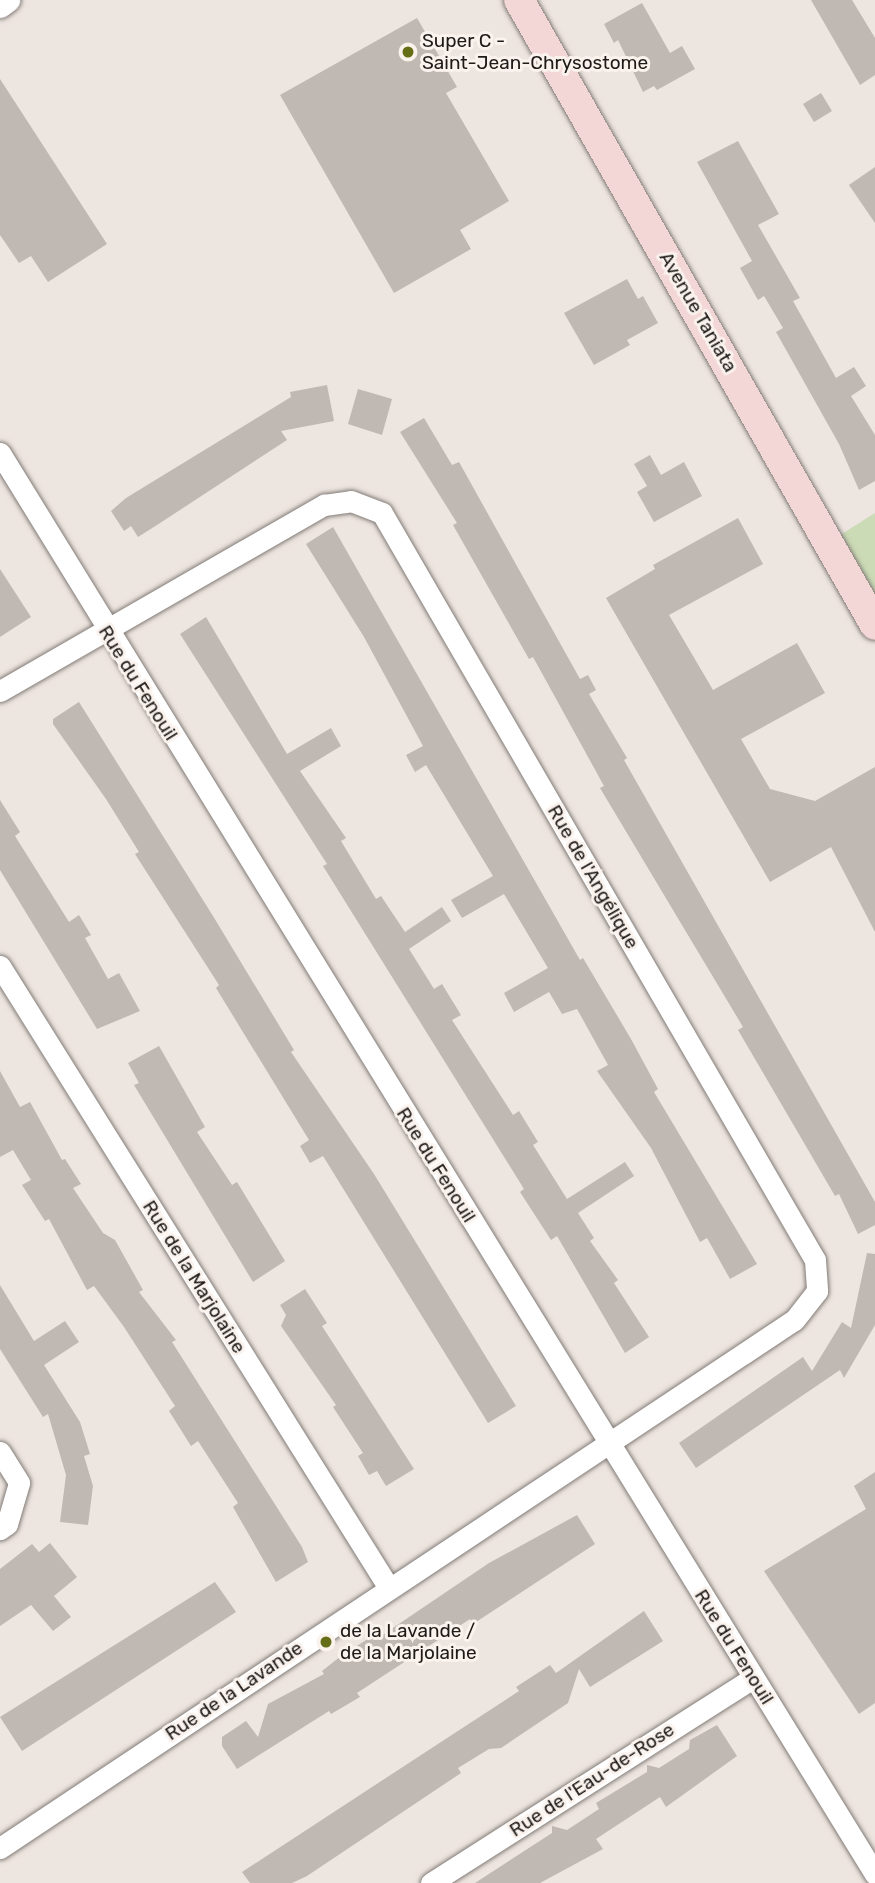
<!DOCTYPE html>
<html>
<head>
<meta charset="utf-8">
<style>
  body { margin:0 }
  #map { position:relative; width:875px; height:1883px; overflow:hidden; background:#ede5e0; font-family:Rubik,sans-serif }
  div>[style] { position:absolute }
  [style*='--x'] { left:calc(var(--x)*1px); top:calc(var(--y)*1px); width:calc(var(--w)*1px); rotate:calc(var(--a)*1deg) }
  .green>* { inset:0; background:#cbdbb6 }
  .building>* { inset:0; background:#bfb8b3 }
  .roads { filter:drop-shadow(0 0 2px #827b76) drop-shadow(0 0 2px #827b76) }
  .minor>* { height:21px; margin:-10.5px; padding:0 10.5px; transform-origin:10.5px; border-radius:10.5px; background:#fff }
  .tertiary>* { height:26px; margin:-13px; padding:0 13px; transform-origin:13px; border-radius:13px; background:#fff }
  .secondary>* { height:30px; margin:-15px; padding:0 15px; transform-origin:15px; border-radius:15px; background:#f3d7d6 }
  .dots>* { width:19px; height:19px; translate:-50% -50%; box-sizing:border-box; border:4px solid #faf2ed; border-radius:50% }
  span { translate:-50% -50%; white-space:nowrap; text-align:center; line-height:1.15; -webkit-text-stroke:6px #faf2ed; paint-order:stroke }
  .poi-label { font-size:19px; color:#1d1a18 }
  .left { translate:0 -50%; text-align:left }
  .street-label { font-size:19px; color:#1d1a18 }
</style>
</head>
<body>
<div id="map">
  <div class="green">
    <i style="clip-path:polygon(875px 513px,875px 628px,829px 542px)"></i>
  </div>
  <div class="building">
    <i style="clip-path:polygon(811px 0,852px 0,875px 38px,875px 75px,860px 85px)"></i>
    <i style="clip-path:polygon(642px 3px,670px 53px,682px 46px,695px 69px,657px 90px,654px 86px,643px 92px,618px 40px,614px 43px,604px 24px)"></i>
    <i style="clip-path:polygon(417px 18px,457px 87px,446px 93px,509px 201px,460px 230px,471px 249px,394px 293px,280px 95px)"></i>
    <i style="clip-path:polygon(0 79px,107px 244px,48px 282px,31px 256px,19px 263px,0 235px)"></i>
    <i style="clip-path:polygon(821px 93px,832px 111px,814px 122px,803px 104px)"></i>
    <i style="clip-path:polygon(738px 141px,779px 214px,758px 225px,800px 298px,793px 301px,836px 378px,854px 367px,866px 386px,851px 396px,875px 435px,875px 481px,859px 490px,839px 444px,776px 332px,783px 328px,764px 296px,758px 300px,740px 268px,752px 261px,697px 162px)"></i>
    <i style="clip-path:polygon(875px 167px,875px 223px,849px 185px)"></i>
    <i style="clip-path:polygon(627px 279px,638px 299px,643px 296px,658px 323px,627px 340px,630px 345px,594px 365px,564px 313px)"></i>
    <i style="clip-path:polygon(327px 385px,334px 421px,281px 431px,287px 440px,157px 525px,138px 537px,131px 526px,124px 531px,111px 511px,126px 498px,291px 397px,290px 392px)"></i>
    <i style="clip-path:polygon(358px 389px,392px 399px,382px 435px,348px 424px)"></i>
    <i style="clip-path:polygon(424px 418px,452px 465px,459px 462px,580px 679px,588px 675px,596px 690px,589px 694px,627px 758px,624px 760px,875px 1202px,875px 1225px,858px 1234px,839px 1194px,835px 1196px,738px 1030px,743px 1027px,600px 788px,604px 786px,533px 657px,529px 659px,453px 525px,457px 523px,400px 432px)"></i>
    <i style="clip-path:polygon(650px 455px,661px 475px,684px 462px,702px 496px,654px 522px,637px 492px,647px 486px,634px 464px)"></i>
    <i style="clip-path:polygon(738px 518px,763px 564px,669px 615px,713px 690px,797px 643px,825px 693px,741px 739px,770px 789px,815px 801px,875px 767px,875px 932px,831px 847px,770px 882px,606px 598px,655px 569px,653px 565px)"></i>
    <i style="clip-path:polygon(333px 527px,580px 960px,583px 958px,631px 1039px,658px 1089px,654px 1092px,757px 1264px,730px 1279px,707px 1238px,700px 1242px,651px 1148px,597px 1071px,608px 1065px,577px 1009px,562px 1014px,549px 992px,514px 1012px,504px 993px,548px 968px,504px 894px,462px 918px,451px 900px,493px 876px,426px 765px,415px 772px,406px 755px,423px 746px,364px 637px,306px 544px)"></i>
    <i style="clip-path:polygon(0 569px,31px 617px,0 637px)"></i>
    <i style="clip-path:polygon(206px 617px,287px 754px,331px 728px,341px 746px,300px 771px,346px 838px,341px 841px,376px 899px,381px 896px,405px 932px,442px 907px,451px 921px,409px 949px,434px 989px,442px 984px,461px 1015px,452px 1020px,513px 1115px,519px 1111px,538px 1142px,533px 1145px,567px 1199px,625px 1162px,634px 1176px,578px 1213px,594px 1238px,590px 1241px,618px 1280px,614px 1283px,649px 1337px,625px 1353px,557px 1236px,551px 1240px,520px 1192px,524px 1189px,323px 866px,327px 864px,180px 634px)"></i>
    <i style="clip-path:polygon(79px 702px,213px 916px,294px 1050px,291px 1052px,374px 1174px,516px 1406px,488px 1423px,323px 1156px,310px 1163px,300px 1146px,309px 1140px,216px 988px,219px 985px,135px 854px,139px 852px,106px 799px,53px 724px,53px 719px)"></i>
    <i style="clip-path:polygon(0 800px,20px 832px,15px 836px,69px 922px,79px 915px,91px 935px,85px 938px,108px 979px,119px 973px,140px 1011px,97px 1029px,0 870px)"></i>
    <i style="clip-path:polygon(159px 1046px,205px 1127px,197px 1132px,232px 1185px,237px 1182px,285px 1261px,253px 1282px,134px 1085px,139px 1083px,128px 1063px)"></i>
    <i style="clip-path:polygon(0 1071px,20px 1107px,30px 1102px,62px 1160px,65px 1159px,81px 1184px,73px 1188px,103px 1233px,115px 1240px,143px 1290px,139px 1292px,176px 1340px,172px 1342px,302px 1547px,308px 1562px,276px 1582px,233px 1507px,238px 1503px,198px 1441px,191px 1446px,169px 1411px,175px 1406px,124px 1327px,94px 1286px,87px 1290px,49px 1219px,45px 1221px,22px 1185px,31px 1180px,13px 1150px,0 1157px)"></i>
    <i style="clip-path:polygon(867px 1253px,875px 1254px,875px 1325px,844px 1378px,840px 1370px,696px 1468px,679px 1443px,803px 1357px,812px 1371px,842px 1322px,851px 1328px)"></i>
    <i style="clip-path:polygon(0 1285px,34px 1341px,65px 1321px,79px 1342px,44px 1365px,80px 1422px,90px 1454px,84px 1456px,93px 1486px,88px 1525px,60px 1522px,66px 1475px,48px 1414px,43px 1417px,0 1349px)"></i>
    <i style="clip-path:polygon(305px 1289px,327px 1323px,322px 1326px,414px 1469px,386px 1486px,377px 1471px,369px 1475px,358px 1456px,363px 1453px,333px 1407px,336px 1405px,281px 1326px,286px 1315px,280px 1305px)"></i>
    <i style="clip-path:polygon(875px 1472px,875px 1703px,859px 1714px,764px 1571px,866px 1509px,854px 1486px)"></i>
    <i style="clip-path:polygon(577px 1515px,595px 1544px,473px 1624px,470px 1619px,357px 1693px,360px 1697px,331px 1714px,329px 1711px,237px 1769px,222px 1746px,222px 1737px,246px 1721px,258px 1737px,268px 1704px,324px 1674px,322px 1671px,341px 1656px,374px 1635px,381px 1636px,489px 1563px)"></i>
    <i style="clip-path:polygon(50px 1543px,77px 1577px,54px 1596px,71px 1617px,53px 1631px,31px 1605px,0 1626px,0 1569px,32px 1544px,39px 1552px)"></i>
    <i style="clip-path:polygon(215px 1582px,236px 1612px,22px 1751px,0 1717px)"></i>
    <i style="clip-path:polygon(644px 1611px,663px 1641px,590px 1687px,579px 1669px,568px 1703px,501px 1748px,489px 1749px,458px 1768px,461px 1773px,307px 1876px,292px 1883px,250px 1883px,242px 1872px,519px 1691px,516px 1687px,550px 1665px,556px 1673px)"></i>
    <i style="clip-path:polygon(717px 1725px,737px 1756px,666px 1807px,660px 1797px,596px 1839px,603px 1849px,540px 1883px,475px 1883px,552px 1833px,552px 1826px,567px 1830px,599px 1809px,596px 1803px,647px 1772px,647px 1765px,659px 1768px,689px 1749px,690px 1740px)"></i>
  </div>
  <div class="roads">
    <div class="minor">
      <i style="--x:0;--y:453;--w:1669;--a:58.38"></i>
      <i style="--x:0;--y:691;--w:374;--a:-29.9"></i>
      <i style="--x:324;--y:505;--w:27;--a:-8"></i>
      <i style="--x:351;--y:501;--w:33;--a:21"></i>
      <i style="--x:382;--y:513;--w:863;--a:59.9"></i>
      <i style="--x:815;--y:1260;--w:31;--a:86"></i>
      <i style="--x:817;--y:1291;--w:37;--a:128"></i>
      <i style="--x:794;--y:1320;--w:954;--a:146.38"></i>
      <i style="--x:0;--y:966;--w:734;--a:57.98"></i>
      <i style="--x:0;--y:1452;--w:36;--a:58"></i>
      <i style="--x:19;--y:1483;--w:43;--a:106.3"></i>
      <i style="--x:7;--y:1524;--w:9;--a:144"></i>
      <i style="--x:431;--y:1883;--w:382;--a:-32.5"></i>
    </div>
    <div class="tertiary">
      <i style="--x:0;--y:5;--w:9;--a:-36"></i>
    </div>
    <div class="secondary">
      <i style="--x:519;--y:0;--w:719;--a:60.33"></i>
    </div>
  </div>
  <div class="dots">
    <i style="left:408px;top:52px;background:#656e16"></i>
    <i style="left:326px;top:1642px;background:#656e16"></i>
  </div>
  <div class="poi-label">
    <span class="left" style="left:422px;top:52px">Super C -<br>Saint-Jean-Chrysostome</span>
    <span class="left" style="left:340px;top:1642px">de la Lavande /<br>de la Marjolaine</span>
  </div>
  <div class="street-label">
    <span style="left:698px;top:312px;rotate:60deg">Avenue Taniata</span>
    <span style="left:138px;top:683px;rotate:58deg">Rue du Fenouil</span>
    <span style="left:593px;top:877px;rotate:60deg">Rue de l'Angélique</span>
    <span style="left:436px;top:1165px;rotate:58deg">Rue du Fenouil</span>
    <span style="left:194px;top:1277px;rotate:58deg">Rue de la Marjolaine</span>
    <span style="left:734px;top:1647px;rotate:58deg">Rue du Fenouil</span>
    <span style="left:234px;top:1691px;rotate:-34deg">Rue de la Lavande</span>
    <span style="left:592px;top:1780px;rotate:-33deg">Rue de l'Eau-de-Rose</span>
  </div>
</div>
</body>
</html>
